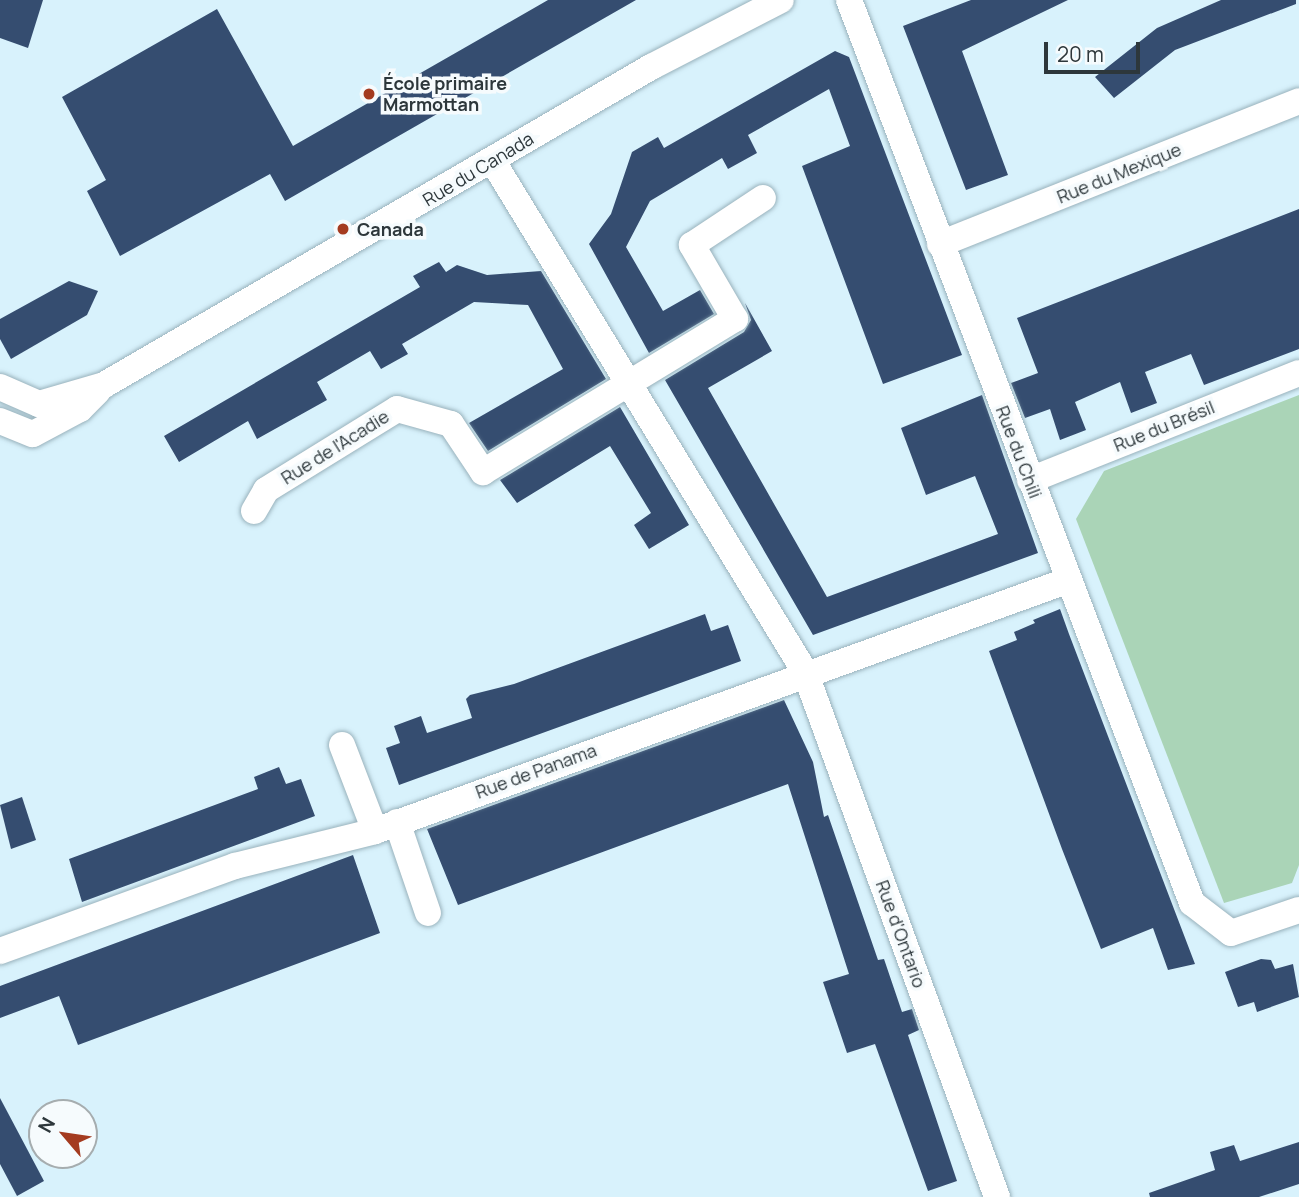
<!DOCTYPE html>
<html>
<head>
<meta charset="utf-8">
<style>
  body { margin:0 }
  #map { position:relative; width:1299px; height:1197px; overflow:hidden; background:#d8f2fc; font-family:Manrope,sans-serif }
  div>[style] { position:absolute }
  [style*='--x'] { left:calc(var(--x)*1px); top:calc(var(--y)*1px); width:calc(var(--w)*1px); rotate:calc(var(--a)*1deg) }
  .green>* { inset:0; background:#aad4b7 }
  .building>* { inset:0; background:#354d70 }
  .roads { filter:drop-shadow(0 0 2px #99b2bc) drop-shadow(0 0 2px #99b2bc) }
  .street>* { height:26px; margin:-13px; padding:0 13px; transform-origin:13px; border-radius:13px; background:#fff }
  .dots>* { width:19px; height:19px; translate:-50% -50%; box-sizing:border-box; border:4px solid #f6fbfd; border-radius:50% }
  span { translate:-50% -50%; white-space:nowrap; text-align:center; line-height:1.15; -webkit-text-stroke:7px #f6fbfd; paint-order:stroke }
  .poi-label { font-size:18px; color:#2d373b; font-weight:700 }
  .left { translate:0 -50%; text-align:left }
  .street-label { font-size:18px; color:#2d373b }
  .north { position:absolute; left:28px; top:1099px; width:70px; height:70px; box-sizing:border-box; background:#f6fbfd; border:2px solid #a6adaf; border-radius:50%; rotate:299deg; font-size:19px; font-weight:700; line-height:28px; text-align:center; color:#2d373b }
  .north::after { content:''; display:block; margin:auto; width:24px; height:32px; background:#a43b20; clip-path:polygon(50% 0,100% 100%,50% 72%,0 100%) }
  .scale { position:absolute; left:1044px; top:42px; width:96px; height:32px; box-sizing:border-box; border:4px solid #2d373b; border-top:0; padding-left:9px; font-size:21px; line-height:24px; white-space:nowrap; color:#2d373b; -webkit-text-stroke:5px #f6fbfd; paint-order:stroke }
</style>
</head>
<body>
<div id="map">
  <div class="green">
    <i style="clip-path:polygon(1299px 395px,1299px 865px,1292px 883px,1224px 903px,1076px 519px,1104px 471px)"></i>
  </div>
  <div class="building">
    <i style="clip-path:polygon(0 0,43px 0,28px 48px,0 38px)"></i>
    <i style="clip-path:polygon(548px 0,636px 0,285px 201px,270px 174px,120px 256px,87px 191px,106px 180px,62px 97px,217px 9px,293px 146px)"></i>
    <i style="clip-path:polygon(971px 0,1068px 0,962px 51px,1008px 175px,966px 190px,903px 26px)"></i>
    <i style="clip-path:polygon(1221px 0,1296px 0,1296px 4px,1175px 50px,1114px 98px,1095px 77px,1157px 28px)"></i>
    <i style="clip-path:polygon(835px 51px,849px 57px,962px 355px,883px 384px,802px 166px,850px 146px,829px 89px,748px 135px,757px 153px,728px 169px,722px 158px,650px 201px,626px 247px,663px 311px,700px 290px,714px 314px,649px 353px,589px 244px,611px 214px,632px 152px,658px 137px,664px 148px)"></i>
    <i style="clip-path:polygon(1299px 209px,1299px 349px,1204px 385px,1191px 354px,1145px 372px,1157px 403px,1131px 413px,1120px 382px,1075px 402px,1086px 430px,1060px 440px,1050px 409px,1025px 418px,1011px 383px,1038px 373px,1017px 318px)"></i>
    <i style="clip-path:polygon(439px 262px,446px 272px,457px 265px,487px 275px,541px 271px,606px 379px,488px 451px,469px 423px,563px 369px,528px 305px,474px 302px,402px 344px,408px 354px,381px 369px,370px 351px,317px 382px,327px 400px,257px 439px,248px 421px,179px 462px,164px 436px,420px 287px,413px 276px)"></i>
    <i style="clip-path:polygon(69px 281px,98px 291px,87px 315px,11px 359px,0 339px,0 319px)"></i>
    <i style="clip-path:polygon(745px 303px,772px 351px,708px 388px,827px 597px,998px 534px,975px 476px,926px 495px,901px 428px,982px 395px,1038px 553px,813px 635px,665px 380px,744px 332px,751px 320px)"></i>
    <i style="clip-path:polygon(620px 407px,689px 525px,649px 549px,634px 525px,651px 513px,610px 446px,517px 503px,500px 480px)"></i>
    <i style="clip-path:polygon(1060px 609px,1069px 634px,1195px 964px,1168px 970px,1153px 928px,1101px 949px,1062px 849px,989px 651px,1017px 640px,1014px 632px,1035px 623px,1033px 620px)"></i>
    <i style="clip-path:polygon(705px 614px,711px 631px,728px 625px,741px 661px,399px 785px,386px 748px,400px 743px,394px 726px,421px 716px,427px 733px,472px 718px,466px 699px,470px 695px,514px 684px)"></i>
    <i style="clip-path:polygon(784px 700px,813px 762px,824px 817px,828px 815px,878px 960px,884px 959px,902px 1012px,912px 1009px,919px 1030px,908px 1035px,957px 1181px,928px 1191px,875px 1044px,847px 1053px,823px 982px,849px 974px,788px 784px,458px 905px,427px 829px)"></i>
    <i style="clip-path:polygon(279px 767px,286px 784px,301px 779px,315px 816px,82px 902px,69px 859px,258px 789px,254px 777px)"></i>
    <i style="clip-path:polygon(22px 797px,36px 840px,11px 849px,0 805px)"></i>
    <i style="clip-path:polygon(353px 855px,380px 933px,78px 1045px,59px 996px,0 1018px,0 986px)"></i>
    <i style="clip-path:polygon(1261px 959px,1271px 960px,1275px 969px,1293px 964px,1299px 997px,1257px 1012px,1254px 1002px,1238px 1007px,1225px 972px)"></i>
    <i style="clip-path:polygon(0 1098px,44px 1181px,17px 1196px,0 1164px)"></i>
    <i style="clip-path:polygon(1299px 1142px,1299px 1184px,1259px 1197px,1150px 1197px,1149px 1193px,1215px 1170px,1210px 1152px,1234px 1145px,1240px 1161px)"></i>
  </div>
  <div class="roads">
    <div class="street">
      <i style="--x:849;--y:0;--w:966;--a:69.2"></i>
      <i style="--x:1192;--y:903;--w:49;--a:37.6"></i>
      <i style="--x:1231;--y:933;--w:72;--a:-18.7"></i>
      <i style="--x:492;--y:160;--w:600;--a:58.56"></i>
      <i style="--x:805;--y:672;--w:559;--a:69.91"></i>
      <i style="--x:940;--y:244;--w:386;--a:-21.7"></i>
      <i style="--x:0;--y:387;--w:43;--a:23.6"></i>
      <i style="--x:39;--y:404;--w:68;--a:-16.3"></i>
      <i style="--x:104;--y:385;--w:633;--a:-30.17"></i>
      <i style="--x:651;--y:67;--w:146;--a:-27.3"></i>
      <i style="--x:0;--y:421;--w:35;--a:22"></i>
      <i style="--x:33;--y:434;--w:53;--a:-28"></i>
      <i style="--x:80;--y:409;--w:25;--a:-45"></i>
      <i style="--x:1030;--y:480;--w:289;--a:-21.7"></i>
      <i style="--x:254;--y:511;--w:24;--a:-60"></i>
      <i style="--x:266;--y:490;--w:154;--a:-31.7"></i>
      <i style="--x:397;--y:409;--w:56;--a:15.5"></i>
      <i style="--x:451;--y:424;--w:58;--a:56.3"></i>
      <i style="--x:483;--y:472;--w:295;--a:-31.3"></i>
      <i style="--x:735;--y:319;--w:86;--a:-120.2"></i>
      <i style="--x:692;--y:245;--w:85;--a:-33.5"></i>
      <i style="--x:342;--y:745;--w:92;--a:69"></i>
      <i style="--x:397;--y:822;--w:96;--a:71.2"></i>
      <i style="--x:0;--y:951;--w:250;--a:-19.9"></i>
      <i style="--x:235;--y:866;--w:144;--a:-14"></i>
      <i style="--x:375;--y:831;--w:738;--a:-19.88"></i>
    </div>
  </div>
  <div class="dots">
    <i style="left:369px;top:94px;background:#a43b20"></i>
    <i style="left:343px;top:229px;background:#a43b20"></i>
  </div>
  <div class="poi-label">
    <span class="left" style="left:383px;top:94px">École primaire<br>Marmottan</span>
    <span class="left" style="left:357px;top:229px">Canada</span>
  </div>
  <div class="street-label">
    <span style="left:478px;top:169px;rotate:-31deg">Rue du Canada</span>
    <span style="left:1119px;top:173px;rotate:-22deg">Rue du Mexique</span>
    <span style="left:1164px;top:426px;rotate:-22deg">Rue du Brésil</span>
    <span style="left:335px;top:447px;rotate:-32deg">Rue de l'Acadie</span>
    <span style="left:1019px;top:452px;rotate:69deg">Rue du Chili</span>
    <span style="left:536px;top:771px;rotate:-20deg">Rue de Panama</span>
    <span style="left:901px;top:934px;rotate:70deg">Rue d'Ontario</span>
  </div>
  <div class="north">N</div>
  <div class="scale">20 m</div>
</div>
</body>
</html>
